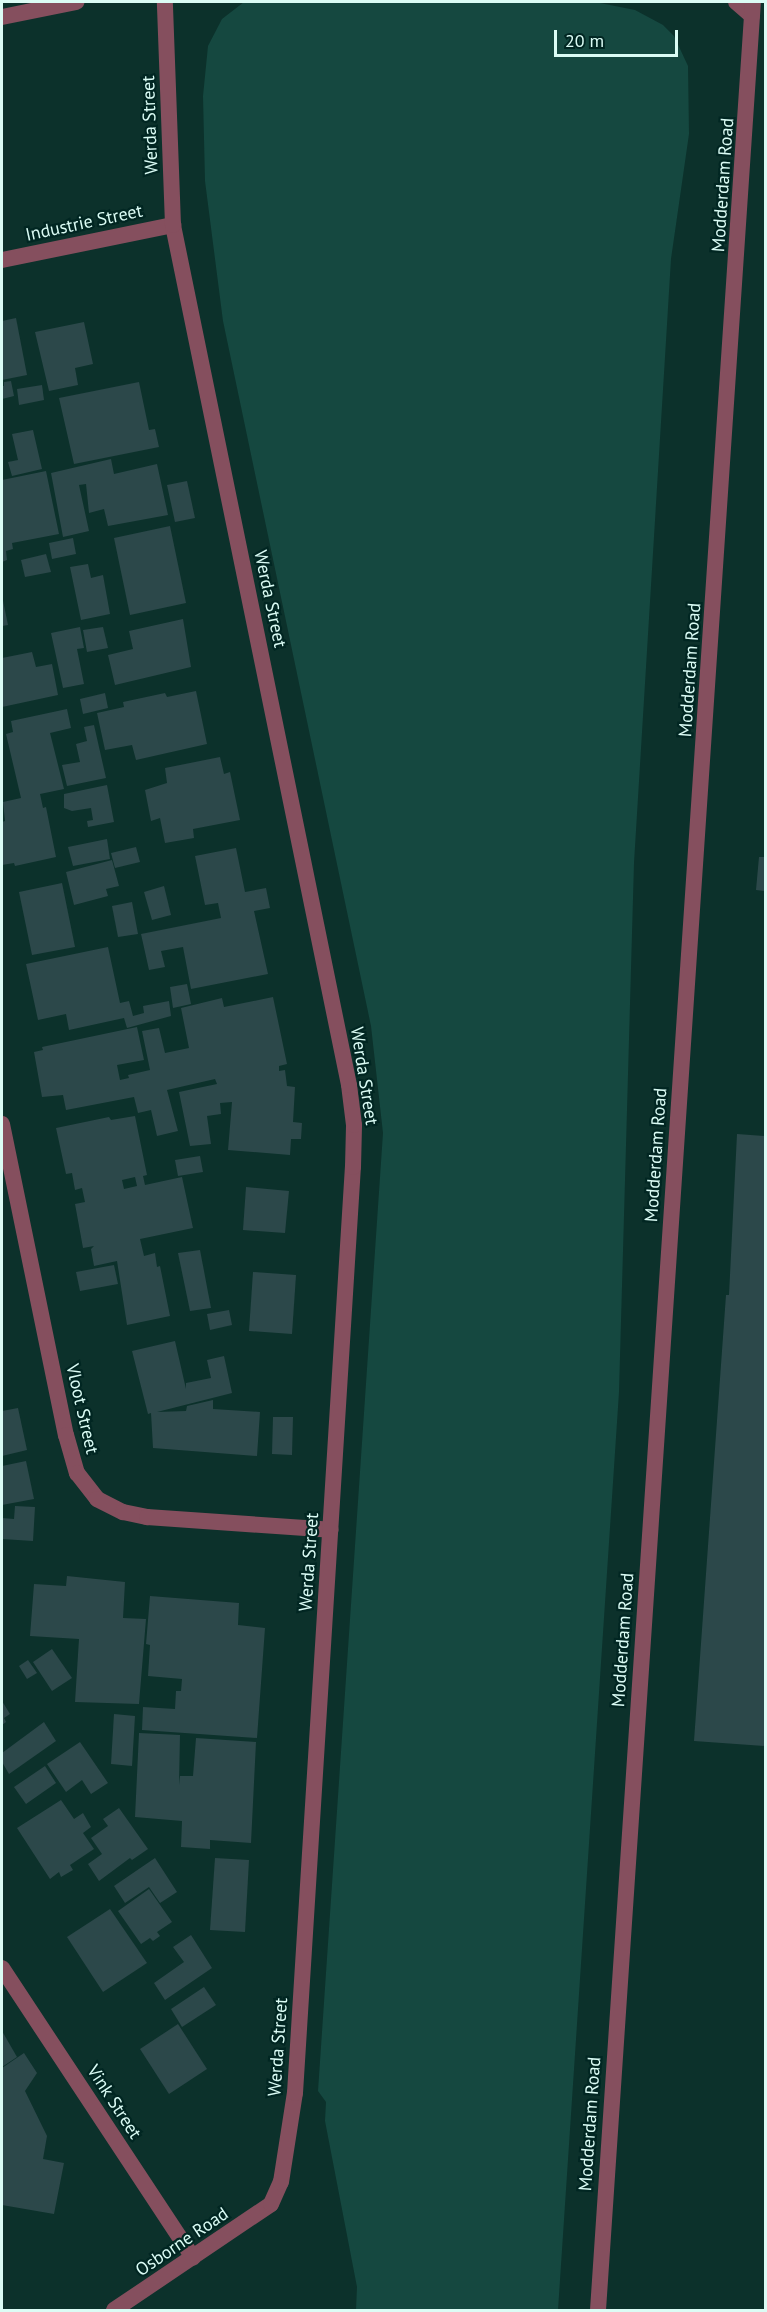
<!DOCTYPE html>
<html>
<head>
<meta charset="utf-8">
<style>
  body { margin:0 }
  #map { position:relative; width:767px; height:2312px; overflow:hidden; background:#0c312b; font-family:"PT Sans",sans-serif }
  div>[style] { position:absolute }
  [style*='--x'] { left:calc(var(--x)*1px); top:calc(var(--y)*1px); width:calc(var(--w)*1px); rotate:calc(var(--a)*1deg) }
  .green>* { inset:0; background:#154840 }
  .building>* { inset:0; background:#2c484a }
  .minor>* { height:16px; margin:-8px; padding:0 8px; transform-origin:8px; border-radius:8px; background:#854f5e }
  .tertiary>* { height:16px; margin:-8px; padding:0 8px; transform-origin:8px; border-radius:8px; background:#854f5e }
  span { translate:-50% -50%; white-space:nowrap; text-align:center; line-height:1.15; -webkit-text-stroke:4.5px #012622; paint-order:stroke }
  .street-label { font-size:18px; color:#dbfcf5 }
  .frame { position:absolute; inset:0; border:3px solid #dbfcf5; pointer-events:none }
  .scale { position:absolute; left:554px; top:30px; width:124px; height:27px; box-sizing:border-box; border:3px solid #dbfcf5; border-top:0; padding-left:8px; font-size:18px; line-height:21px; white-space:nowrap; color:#dbfcf5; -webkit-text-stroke:4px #012622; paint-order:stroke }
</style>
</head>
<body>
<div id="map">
  <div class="green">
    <i style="clip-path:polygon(244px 2px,595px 2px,635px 10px,663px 25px,674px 36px,688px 66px,689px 134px,671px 259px,634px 863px,619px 1392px,558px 2310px,356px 2310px,357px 2287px,325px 2121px,326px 2102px,318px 2091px,383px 1133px,371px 1026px,223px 321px,205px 181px,203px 96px,208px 46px,222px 19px)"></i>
  </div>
  <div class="building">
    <i style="clip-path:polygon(16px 318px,27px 375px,2px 380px,2px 321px)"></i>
    <i style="clip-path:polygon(84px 322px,93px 364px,75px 368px,78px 385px,49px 391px,35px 332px)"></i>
    <i style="clip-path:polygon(11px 381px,14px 396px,2px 399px,2px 386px,4px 386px,4px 382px)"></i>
    <i style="clip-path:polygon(139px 382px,149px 430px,155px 429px,159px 447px,74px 464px,59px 398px)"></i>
    <i style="clip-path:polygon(42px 385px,44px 400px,19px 405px,17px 389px)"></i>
    <i style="clip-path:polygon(33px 430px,42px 469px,12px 476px,8px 462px,18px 460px,12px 434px)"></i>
    <i style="clip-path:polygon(111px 459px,114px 474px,157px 464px,168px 515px,108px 526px,104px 509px,89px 513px,86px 484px,79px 485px,89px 531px,63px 537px,51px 473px)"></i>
    <i style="clip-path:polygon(46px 471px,59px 534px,12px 543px,13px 549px,6px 551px,7px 560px,2px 562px,2px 480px)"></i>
    <i style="clip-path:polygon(187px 481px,195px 518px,175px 522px,167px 485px)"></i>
    <i style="clip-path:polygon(170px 526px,186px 603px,130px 615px,114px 538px)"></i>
    <i style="clip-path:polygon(73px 538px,76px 554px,52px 559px,49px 543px)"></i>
    <i style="clip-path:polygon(46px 554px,51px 572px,25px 577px,21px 560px)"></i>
    <i style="clip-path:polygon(88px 564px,91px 578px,103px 575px,110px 614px,81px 620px,70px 567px)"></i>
    <i style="clip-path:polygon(2px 596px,8px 625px,2px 626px)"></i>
    <i style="clip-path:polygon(183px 619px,191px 667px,115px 685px,108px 655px,133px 649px,129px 631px)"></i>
    <i style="clip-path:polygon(80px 627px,84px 648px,77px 649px,84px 684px,63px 688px,51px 633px)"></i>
    <i style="clip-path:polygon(103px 627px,108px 648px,87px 652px,83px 630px)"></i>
    <i style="clip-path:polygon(32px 652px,36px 667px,52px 664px,58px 695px,2px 707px,2px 658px)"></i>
    <i style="clip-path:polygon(196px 691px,207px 744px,136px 760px,132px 745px,105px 750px,97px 713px,124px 707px,123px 702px,165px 693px,167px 697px)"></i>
    <i style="clip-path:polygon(105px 693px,108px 708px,83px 714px,80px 699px)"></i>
    <i style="clip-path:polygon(67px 709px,71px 728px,50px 733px,64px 789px,40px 794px,43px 808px,46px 807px,56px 857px,15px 866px,14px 863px,2px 865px,2px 822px,5px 821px,3px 802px,21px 798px,6px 734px,13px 732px,11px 721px)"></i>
    <i style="clip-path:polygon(94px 725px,106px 778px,67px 786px,62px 765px,80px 762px,76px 744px,87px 741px,84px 727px)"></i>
    <i style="clip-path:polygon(220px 757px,224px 774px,230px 772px,240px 820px,193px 829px,194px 838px,165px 843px,160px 818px,151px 821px,145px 790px,167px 783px,165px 768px)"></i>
    <i style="clip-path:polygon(107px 785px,114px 822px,88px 827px,87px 821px,93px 820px,91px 808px,72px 811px,64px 808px,64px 794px)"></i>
    <i style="clip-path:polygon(107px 839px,110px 859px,73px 866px,68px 847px)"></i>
    <i style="clip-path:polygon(136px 847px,140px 862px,115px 868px,111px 853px)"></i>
    <i style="clip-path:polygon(236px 848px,245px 892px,266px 888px,270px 908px,254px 911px,268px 974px,191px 989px,183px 947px,161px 951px,165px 967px,149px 970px,141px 934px,221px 918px,218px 903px,205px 905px,195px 856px)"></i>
    <i style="clip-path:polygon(759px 857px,765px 857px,765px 891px,756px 890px)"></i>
    <i style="clip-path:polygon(112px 860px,119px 886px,106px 889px,108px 896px,74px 905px,66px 872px)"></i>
    <i style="clip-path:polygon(62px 883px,75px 947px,32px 955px,19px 892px)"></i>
    <i style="clip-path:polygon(164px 886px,171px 915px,152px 920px,144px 892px)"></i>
    <i style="clip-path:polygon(132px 902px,138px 934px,118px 937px,112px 906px)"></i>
    <i style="clip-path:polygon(108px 947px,120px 1003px,129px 1001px,133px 1016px,144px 1013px,143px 1006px,169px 1001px,171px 1016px,127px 1028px,124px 1018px,69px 1030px,66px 1014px,38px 1020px,26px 964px)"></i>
    <i style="clip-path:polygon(187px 984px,191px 1004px,173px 1008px,170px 987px)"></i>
    <i style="clip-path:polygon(273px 997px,287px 1064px,279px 1066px,279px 1071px,285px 1070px,287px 1086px,295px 1087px,293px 1122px,302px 1123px,301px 1139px,291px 1139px,290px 1155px,228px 1150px,232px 1102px,220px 1103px,221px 1114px,207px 1116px,211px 1144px,190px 1146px,179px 1092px,217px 1084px,215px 1079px,167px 1090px,178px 1131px,157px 1136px,151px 1110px,138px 1113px,134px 1097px,66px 1110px,63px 1095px,42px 1097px,34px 1052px,43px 1050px,42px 1047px,137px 1027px,144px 1060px,117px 1065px,120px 1080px,129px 1078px,128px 1075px,150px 1070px,142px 1031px,159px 1028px,165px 1053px,189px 1048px,181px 1008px,222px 998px,224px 1007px)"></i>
    <i style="clip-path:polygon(evenodd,135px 1116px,147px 1175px,143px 1176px,145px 1185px,182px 1177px,193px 1228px,140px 1239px,144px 1256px,155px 1253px,157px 1267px,160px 1266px,170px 1316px,127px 1325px,117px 1261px,94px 1266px,91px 1249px,94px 1246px,83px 1248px,75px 1204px,85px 1202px,82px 1188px,75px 1190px,72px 1173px,66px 1174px,56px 1128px,109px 1117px,111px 1120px,135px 1116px,135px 1177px,137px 1186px,124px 1189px,122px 1180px,135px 1177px)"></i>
    <i style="clip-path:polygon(737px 1134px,765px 1136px,765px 1746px,694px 1741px,726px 1295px,729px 1295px)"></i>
    <i style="clip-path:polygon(200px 1156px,203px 1172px,178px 1176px,175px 1160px)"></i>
    <i style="clip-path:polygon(246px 1187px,289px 1191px,285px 1233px,243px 1230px)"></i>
    <i style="clip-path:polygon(200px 1250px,211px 1308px,190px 1311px,178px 1253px)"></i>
    <i style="clip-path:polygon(114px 1265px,118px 1284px,80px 1291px,76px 1272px)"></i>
    <i style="clip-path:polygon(253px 1272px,296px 1275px,292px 1334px,249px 1331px)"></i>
    <i style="clip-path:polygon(229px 1310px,232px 1325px,210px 1330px,207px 1314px)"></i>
    <i style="clip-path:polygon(175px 1341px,186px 1389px,186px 1383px,211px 1378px,207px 1360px,224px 1356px,232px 1393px,157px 1412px,186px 1411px,187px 1406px,213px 1400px,213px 1409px,260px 1412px,257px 1456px,153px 1448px,151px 1413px,148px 1414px,132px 1351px)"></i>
    <i style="clip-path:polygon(18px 1408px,27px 1450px,2px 1456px,2px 1411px)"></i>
    <i style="clip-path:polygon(273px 1417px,293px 1417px,292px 1455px,272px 1454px)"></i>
    <i style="clip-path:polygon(26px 1461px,34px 1499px,2px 1505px,2px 1466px)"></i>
    <i style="clip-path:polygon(15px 1506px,35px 1507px,33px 1541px,2px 1539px,2px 1518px,14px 1519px)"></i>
    <i style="clip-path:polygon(67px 1576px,125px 1582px,123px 1618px,146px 1619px,139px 1704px,75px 1702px,79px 1639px,30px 1636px,34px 1584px,66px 1586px)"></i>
    <i style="clip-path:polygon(150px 1596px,239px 1603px,238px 1625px,265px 1628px,257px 1738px,142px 1730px,143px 1707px,175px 1709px,176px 1691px,181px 1691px,182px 1679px,148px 1676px,150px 1645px,146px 1644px)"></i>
    <i style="clip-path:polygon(52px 1649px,72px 1678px,52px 1691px,33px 1662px)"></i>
    <i style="clip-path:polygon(28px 1660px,37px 1673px,27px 1679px,19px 1666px)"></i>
    <i style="clip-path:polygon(2px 1701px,10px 1714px,4px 1718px,6px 1722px,2px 1725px)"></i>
    <i style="clip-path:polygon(114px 1714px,135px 1716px,132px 1766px,111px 1764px)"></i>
    <i style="clip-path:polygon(44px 1722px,56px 1741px,9px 1774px,2px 1762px,2px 1753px)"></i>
    <i style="clip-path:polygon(139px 1733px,180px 1735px,179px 1785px,180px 1776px,193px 1776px,196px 1738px,256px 1742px,251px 1843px,210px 1840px,210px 1849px,181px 1847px,182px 1821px,135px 1817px)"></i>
    <i style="clip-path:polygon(80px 1742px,108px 1783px,91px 1794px,82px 1780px,66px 1792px,47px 1764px)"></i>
    <i style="clip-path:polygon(45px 1766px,56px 1783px,26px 1804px,14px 1787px)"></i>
    <i style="clip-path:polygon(61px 1800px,74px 1819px,83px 1813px,91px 1827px,83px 1833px,94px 1849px,70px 1865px,73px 1870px,61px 1877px,59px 1872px,50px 1879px,17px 1828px)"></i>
    <i style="clip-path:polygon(119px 1808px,148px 1849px,132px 1860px,130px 1858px,99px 1881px,88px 1864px,102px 1854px,91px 1838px,108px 1826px,103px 1819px)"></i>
    <i style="clip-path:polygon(155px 1858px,177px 1892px,160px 1903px,149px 1887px,125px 1903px,114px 1886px)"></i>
    <i style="clip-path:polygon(215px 1858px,249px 1860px,245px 1932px,210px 1930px)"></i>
    <i style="clip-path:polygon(149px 1889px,172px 1922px,157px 1932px,160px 1936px,153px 1941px,150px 1938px,141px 1944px,118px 1911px)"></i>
    <i style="clip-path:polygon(110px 1909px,147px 1963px,103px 1992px,67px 1937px)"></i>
    <i style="clip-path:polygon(191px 1935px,212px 1968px,165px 2000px,154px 1983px,184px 1962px,173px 1947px)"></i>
    <i style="clip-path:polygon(204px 1987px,216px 2005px,182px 2027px,171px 2009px)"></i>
    <i style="clip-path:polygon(178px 2024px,207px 2069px,169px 2094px,140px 2049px)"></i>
    <i style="clip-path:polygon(2px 2031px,17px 2057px,2px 2067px)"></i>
    <i style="clip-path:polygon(24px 2053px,37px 2073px,25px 2091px,47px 2136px,43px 2159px,64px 2163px,54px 2214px,2px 2205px,2px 2068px)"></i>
  </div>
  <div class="minor">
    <i style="--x:736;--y:2;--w:21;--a:41"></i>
    <i style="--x:2;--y:17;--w:76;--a:-11.5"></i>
    <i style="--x:2;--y:260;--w:175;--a:-11.6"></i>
    <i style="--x:2;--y:1124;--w:318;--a:78.4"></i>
    <i style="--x:66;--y:1435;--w:40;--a:74"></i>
    <i style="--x:77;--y:1473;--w:33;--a:52"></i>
    <i style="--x:97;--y:1499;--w:29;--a:27"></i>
    <i style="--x:123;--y:1512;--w:25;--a:12"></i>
    <i style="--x:147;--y:1517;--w:184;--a:4"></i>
    <i style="--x:2;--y:1968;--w:347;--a:56.6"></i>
    <i style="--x:114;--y:2310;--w:189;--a:-34"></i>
    <i style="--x:271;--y:2204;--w:24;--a:-66"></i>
    <i style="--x:281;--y:2182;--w:90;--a:-81.1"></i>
    <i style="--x:295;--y:2093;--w:928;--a:-86.42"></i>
    <i style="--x:353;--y:1167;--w:42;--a:-88.6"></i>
    <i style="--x:354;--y:1125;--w:40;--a:-97.1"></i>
    <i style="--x:349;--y:1085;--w:878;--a:-101.57"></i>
    <i style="--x:173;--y:225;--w:223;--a:-92.1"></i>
  </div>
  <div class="tertiary">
    <i style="--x:598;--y:2310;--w:2313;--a:-86.16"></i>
  </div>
  <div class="street-label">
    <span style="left:150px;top:125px;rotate:-92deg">Werda Street</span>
    <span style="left:723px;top:185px;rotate:-86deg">Modderdam Road</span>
    <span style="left:84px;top:223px;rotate:-12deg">Industrie Street</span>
    <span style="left:270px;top:599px;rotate:78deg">Werda Street</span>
    <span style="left:690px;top:670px;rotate:-86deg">Modderdam Road</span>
    <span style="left:364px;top:1076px;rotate:81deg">Werda Street</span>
    <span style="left:656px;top:1155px;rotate:-86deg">Modderdam Road</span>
    <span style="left:82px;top:1409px;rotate:77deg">Vloot Street</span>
    <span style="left:309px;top:1562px;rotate:-86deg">Werda Street</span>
    <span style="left:623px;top:1640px;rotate:-86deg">Modderdam Road</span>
    <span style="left:278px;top:2047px;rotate:-86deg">Werda Street</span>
    <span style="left:114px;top:2102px;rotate:57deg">Vink Street</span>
    <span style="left:590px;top:2124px;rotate:-86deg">Modderdam Road</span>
    <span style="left:182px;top:2242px;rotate:-34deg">Osborne Road</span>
  </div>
  <div class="frame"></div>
  <div class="scale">20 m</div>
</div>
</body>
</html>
